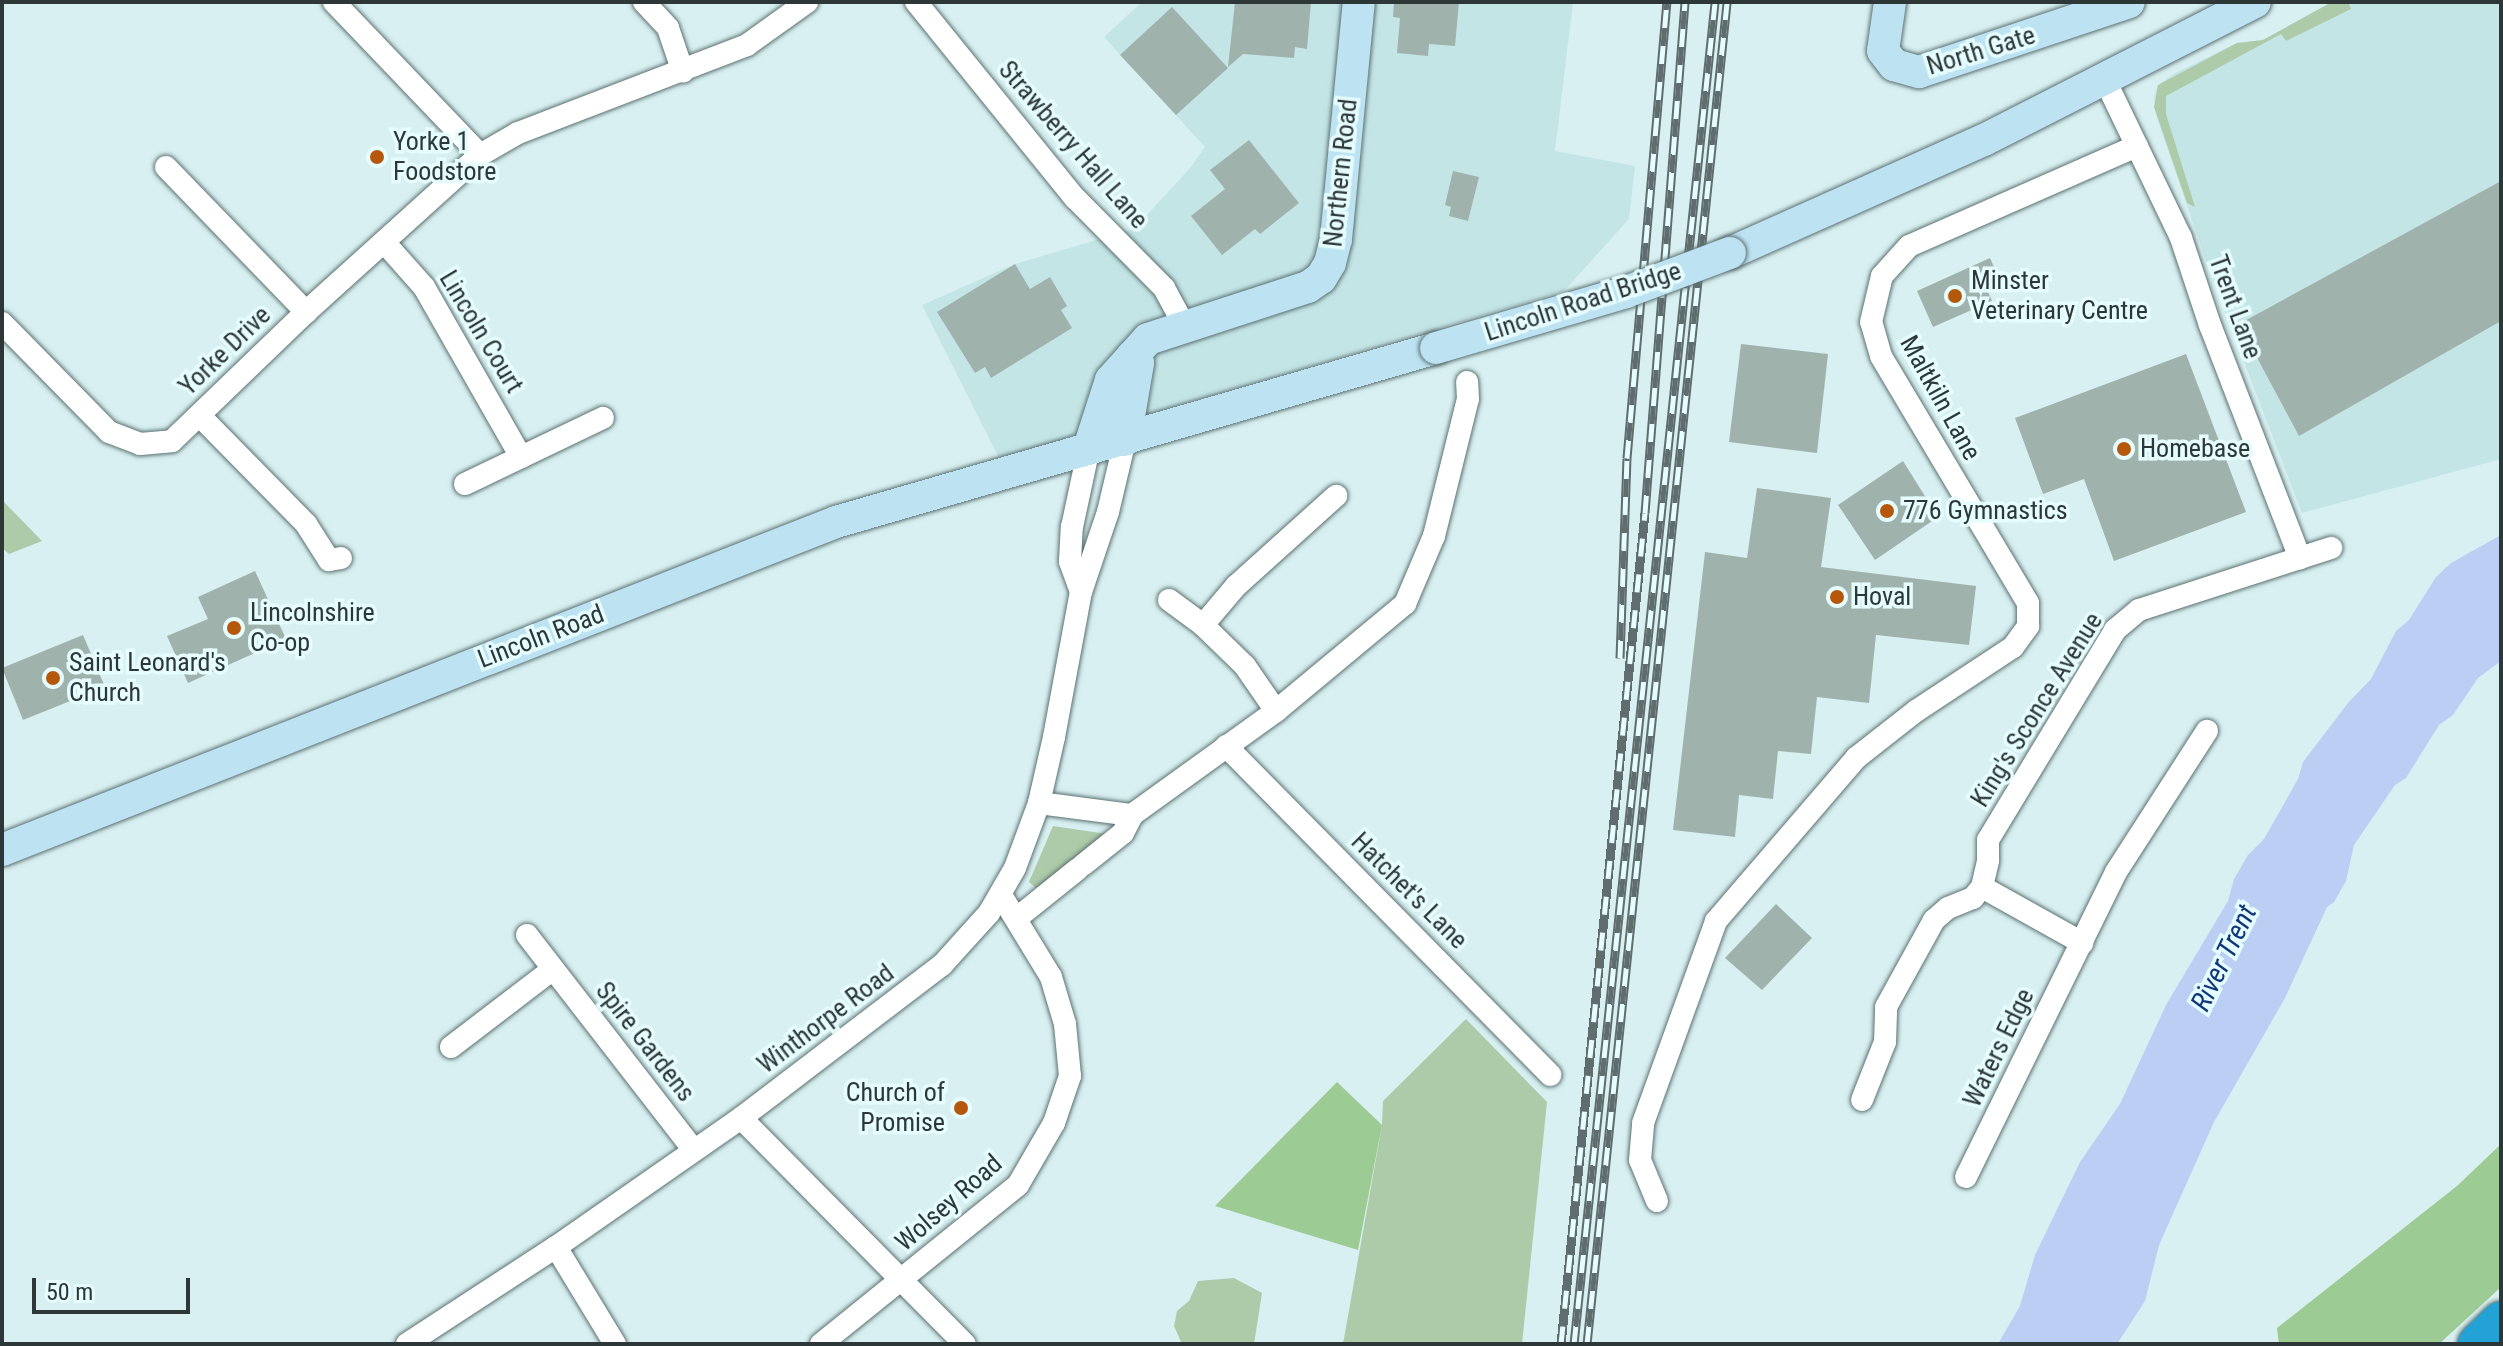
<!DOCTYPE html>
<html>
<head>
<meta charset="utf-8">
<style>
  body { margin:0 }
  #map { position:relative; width:2503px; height:1346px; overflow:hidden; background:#d8f0f1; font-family:"Roboto Condensed",sans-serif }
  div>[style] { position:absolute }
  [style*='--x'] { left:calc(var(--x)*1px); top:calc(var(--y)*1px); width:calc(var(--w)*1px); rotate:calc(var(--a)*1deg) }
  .built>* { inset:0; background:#c4e5e6 }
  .green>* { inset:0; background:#adcba8 }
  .forest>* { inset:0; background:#9ccb93 }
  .water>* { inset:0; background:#bacff3 }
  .building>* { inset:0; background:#9fb3ac }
  .roads { filter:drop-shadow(0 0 2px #5c7172) drop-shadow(0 0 2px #5c7172) }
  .street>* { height:22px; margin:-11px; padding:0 11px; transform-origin:11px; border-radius:11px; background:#fff }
  .secondary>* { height:32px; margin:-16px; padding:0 16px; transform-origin:16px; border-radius:16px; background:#bde3f2 }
  .highway>* { height:40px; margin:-20px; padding:0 20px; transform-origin:20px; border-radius:20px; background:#23a3d5 }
  .rail>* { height:9px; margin-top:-4.5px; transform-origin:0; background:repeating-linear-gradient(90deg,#e6fdff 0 18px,#606d6e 0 36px); box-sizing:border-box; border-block:2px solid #606d6e }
  .bridges { filter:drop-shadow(0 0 2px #5c7172) drop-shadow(0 0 2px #5c7172) }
  .secondary-bridge>* { height:32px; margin:-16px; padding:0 16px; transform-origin:16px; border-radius:16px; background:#bde3f2 }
  .dots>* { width:22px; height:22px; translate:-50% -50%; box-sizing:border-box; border:4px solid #e6fdff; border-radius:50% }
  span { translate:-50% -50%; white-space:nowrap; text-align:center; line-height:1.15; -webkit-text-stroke:7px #e6fdff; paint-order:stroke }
  .street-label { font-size:26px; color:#2e3738 }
  .poi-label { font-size:26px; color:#2e3738 }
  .left { translate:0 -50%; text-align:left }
  .right { translate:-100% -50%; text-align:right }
  .water-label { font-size:28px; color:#11377a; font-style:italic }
  .frame { position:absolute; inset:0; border:4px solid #2e3738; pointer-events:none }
  .scale { position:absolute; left:32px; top:1278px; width:158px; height:36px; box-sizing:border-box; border:4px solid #2e3738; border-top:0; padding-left:10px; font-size:24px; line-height:28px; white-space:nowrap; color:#2e3738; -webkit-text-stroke:6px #e6fdff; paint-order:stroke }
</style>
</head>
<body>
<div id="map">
  <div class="built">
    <i style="clip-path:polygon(1142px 2px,1573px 2px,1555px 151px,1635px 166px,1629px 219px,1564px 291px,999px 458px,922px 305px,1015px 264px,1134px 229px,1190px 168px,1205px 147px,1104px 37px)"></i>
    <i style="clip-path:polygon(2332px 2px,2501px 2px,2501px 459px,2302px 513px,2213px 281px,2157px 118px,2154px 96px,2158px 85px,2175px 73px,2237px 43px,2263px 40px)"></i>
  </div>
  <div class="green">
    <i style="clip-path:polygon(2332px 2px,2348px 2px,2351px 9px,2286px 41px,2281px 34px,2166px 96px,2166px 114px,2195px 207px,2187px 203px,2154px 107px,2158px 85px,2237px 43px,2263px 40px)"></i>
    <i style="clip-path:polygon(2px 500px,42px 541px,9px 554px,2px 548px)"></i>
    <i style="clip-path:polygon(1053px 826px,1107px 834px,1038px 890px,1029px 882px)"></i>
    <i style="clip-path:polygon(1466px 1019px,1547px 1102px,1522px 1344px,1343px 1344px,1382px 1125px,1383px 1101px)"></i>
    <i style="clip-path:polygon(1234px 1278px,1262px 1293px,1254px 1344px,1182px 1344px,1174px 1326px,1177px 1311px,1189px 1301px,1198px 1281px)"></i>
  </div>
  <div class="forest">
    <i style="clip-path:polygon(1337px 1082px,1382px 1125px,1358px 1250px,1215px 1206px)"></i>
    <i style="clip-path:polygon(2501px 1144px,2501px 1287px,2439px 1344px,2279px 1344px,2277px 1328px,2457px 1186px)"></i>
  </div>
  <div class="water">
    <i style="clip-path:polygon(2501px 535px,2501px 661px,2478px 678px,2453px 715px,2439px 725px,2406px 778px,2395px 785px,2354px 845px,2346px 881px,2334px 902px,2327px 907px,2285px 998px,2214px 1122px,2159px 1245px,2145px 1301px,2117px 1344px,1998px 1344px,2020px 1306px,2035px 1255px,2080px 1162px,2120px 1104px,2166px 1005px,2228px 901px,2234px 879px,2248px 855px,2264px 839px,2298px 779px,2303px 762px,2348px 703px,2371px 679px,2396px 631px,2409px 620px,2436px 577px,2451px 563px)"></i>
  </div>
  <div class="building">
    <i style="clip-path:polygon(1235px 2px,1311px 2px,1307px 49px,1295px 47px,1294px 58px,1243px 54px,1228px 67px)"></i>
    <i style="clip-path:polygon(1394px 2px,1459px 2px,1455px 46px,1429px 44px,1428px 56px,1397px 53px,1400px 18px,1393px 17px)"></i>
    <i style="clip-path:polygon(1172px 7px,1228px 68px,1176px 115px,1120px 55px)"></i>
    <i style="clip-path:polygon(1249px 140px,1299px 203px,1260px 234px,1255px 229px,1222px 255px,1191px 216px,1225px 189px,1210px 170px)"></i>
    <i style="clip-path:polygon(1453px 171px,1479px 177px,1468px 221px,1449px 216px,1451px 207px,1445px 205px)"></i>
    <i style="clip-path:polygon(2501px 181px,2501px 321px,2299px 436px,2239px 324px)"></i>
    <i style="clip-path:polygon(1990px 258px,2000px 281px,1986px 287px,1992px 301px,1933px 327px,1917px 291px)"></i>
    <i style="clip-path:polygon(1015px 264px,1030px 289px,1050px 277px,1067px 306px,1061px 310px,1072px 328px,991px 378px,985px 367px,975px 373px,937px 312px)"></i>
    <i style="clip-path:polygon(1741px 344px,1828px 354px,1817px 453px,1729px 442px)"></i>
    <i style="clip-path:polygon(2186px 354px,2246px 512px,2114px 561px,2084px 479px,2043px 494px,2015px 418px)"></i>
    <i style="clip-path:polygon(1903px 461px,1938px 517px,1875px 560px,1838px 505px)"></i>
    <i style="clip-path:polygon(1757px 488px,1831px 498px,1821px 567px,1976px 586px,1969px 645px,1876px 635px,1869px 703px,1817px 697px,1811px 754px,1778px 751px,1773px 799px,1739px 795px,1735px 837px,1673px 830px,1705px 552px,1747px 558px)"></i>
    <i style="clip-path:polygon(255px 571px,286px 639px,188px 683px,167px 636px,208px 619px,198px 597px)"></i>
    <i style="clip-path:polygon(83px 635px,105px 687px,23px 720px,2px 668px)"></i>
    <i style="clip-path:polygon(1776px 904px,1812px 938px,1762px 990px,1725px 958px)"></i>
  </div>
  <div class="roads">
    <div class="street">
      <i style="--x:334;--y:2;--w:211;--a:46.3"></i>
      <i style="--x:644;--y:2;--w:35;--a:47"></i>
      <i style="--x:668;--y:28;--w:46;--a:71.2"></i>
      <i style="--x:916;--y:2;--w:252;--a:51"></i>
      <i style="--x:1075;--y:198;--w:127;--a:45.3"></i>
      <i style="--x:1164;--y:288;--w:42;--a:61.6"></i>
      <i style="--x:2105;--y:80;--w:175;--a:64.3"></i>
      <i style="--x:2181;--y:238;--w:92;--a:71.6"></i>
      <i style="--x:2210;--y:325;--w:250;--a:68.9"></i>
      <i style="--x:166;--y:167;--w:202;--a:46"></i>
      <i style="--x:384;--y:242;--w:60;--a:48.4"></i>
      <i style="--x:424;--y:287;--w:196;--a:60.3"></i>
      <i style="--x:2;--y:323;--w:153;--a:45.5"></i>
      <i style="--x:109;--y:432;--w:33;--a:21"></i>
      <i style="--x:140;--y:444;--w:32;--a:-5"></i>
      <i style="--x:172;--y:441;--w:186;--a:-43.9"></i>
      <i style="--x:306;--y:312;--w:234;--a:-42.1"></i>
      <i style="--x:480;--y:155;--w:44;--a:-30.1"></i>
      <i style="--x:518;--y:133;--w:245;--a:-21"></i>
      <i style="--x:747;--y:45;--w:74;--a:-35.6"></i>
      <i style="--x:199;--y:415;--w:153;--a:45.5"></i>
      <i style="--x:306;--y:524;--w:43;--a:57.4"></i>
      <i style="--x:329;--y:560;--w:12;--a:-9"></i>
      <i style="--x:465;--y:484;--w:153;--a:-25.6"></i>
      <i style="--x:1081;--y:592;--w:84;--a:-71.4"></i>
      <i style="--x:1108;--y:512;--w:74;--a:-76.7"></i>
      <i style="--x:1169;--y:600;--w:42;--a:36.3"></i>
      <i style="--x:1276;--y:711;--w:55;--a:-124.6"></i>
      <i style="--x:1245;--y:666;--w:59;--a:-135.7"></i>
      <i style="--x:1203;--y:625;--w:51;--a:-49.8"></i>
      <i style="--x:1236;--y:586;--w:135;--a:-42"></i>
      <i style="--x:1226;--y:746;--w:462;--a:45.4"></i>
      <i style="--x:1039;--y:803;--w:94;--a:7.4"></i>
      <i style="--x:1083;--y:865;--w:51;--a:-38.7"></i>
      <i style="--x:1123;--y:833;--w:20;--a:-63"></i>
      <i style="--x:1132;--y:815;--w:178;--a:-35.8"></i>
      <i style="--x:1276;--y:711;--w:168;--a:-39.7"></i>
      <i style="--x:1405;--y:604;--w:74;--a:-66.9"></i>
      <i style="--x:1434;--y:536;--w:141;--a:-76.1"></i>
      <i style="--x:1468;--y:399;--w:17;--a:-93"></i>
      <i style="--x:1982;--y:887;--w:115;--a:29.2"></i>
      <i style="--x:1017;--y:918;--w:78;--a:-38.8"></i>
      <i style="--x:527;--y:935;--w:272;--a:52.2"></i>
      <i style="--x:451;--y:1047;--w:128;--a:-37.4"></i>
      <i style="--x:1862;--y:1100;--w:62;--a:-68.4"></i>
      <i style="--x:1885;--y:1042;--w:35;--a:-88"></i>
      <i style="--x:1886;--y:1007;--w:99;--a:-61.1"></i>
      <i style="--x:1934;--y:920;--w:18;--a:-41"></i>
      <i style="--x:1948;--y:908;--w:27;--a:-22"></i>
      <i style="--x:1973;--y:898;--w:14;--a:-51"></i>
      <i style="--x:1982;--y:887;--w:28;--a:-77"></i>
      <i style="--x:1988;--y:860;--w:20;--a:-90"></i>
      <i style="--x:1988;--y:840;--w:245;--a:-58.8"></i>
      <i style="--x:2115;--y:630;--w:31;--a:-40"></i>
      <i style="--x:2139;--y:610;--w:202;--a:-17.9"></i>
      <i style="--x:741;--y:1118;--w:318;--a:45.3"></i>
      <i style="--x:1966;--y:1177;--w:340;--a:-63.8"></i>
      <i style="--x:2116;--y:872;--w:168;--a:-57.2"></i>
      <i style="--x:1657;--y:1201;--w:44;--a:-112.5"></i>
      <i style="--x:1640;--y:1160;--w:37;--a:-85"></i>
      <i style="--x:1643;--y:1123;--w:215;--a:-70.1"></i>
      <i style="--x:1716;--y:921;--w:215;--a:-49.3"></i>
      <i style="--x:1856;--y:758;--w:76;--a:-38.1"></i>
      <i style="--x:1916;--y:711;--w:116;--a:-33.4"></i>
      <i style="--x:2013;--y:647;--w:26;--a:-54"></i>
      <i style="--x:2028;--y:626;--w:23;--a:-90"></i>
      <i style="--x:2028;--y:603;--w:287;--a:-120.8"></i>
      <i style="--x:1881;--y:356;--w:35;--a:-106"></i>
      <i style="--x:1871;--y:322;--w:47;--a:-76.6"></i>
      <i style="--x:1882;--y:276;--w:40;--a:-48"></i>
      <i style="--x:1909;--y:246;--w:249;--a:-23.7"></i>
      <i style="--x:556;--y:1247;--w:114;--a:58.7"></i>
      <i style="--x:407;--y:1344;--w:178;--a:-33.1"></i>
      <i style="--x:556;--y:1247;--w:226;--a:-34.9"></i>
      <i style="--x:741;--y:1118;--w:253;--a:-37.3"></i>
      <i style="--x:942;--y:965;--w:70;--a:-47.9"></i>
      <i style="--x:989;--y:913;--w:52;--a:-60"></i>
      <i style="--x:1015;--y:868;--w:69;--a:-69.7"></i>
      <i style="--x:1039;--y:803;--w:68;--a:-77.2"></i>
      <i style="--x:1054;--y:737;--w:147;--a:-79.5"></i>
      <i style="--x:1081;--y:592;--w:33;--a:-110"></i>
      <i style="--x:1070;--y:561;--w:34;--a:-87"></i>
      <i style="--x:1072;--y:527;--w:81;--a:-77.9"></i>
      <i style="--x:821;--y:1344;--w:253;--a:-38.9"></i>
      <i style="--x:1018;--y:1185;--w:72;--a:-59.9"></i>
      <i style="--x:1054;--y:1123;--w:50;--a:-71.2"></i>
      <i style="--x:1070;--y:1076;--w:52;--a:-95.5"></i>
      <i style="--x:1065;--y:1024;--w:49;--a:-106.6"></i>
      <i style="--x:1051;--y:977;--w:96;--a:-121.4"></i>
    </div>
    <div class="secondary">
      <i style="--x:1890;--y:2;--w:49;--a:98.1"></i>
      <i style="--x:1883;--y:51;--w:18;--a:52"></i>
      <i style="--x:1894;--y:65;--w:26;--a:16"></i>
      <i style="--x:1919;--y:72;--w:221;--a:-18.4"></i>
      <i style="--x:1730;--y:253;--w:278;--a:-24"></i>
      <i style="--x:1984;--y:140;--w:304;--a:-27"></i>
      <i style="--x:1125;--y:440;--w:78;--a:-80.4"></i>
      <i style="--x:1138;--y:363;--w:9;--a:-131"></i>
      <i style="--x:1089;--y:448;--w:71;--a:-72.1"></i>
      <i style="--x:1111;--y:380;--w:55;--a:-47.9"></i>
      <i style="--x:1148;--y:339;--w:168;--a:-18"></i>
      <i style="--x:1308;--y:287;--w:16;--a:-35"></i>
      <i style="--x:1321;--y:278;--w:17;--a:-59"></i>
      <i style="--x:1330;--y:263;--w:25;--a:-76"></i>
      <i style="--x:1336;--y:239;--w:238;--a:-84.5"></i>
      <i style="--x:2;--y:850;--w:896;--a:-21.47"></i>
      <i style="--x:836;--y:522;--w:625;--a:-16.17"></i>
    </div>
    <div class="highway">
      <i style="--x:2478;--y:1344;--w:32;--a:-44"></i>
    </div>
  </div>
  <div class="rail">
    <i style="--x:1620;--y:658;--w:200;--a:-88"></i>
    <i style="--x:1627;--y:458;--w:458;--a:-85"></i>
    <i style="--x:1561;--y:1344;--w:835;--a:-84.23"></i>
    <i style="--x:1645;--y:513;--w:513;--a:-85.52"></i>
    <i style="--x:1574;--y:1344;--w:1349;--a:-84"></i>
    <i style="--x:1587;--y:1344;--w:1349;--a:-84.04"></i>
  </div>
  <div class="bridges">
    <div class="secondary-bridge">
      <i style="--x:1436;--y:348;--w:198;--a:-16.4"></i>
      <i style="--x:1626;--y:292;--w:111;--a:-20.6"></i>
    </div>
  </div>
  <div class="dots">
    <i style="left:377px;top:157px;background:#b6580c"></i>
    <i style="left:1955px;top:296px;background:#b6580c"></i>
    <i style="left:2124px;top:449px;background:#b6580c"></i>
    <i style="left:1887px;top:511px;background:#b6580c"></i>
    <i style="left:1837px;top:597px;background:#b6580c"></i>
    <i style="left:234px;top:628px;background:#b6580c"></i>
    <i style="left:53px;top:678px;background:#b6580c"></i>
    <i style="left:961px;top:1108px;background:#b6580c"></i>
  </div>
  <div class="street-label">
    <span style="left:1981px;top:51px;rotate:-17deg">North Gate</span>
    <span style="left:1073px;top:145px;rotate:49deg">Strawberry Hall Lane</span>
    <span style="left:1341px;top:173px;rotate:-84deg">Northern Road</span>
    <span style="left:1583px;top:302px;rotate:-18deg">Lincoln Road Bridge</span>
    <span style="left:2235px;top:307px;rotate:70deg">Trent Lane</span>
    <span style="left:481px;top:332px;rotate:59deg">Lincoln Court</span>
    <span style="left:225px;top:351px;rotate:-44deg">Yorke Drive</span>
    <span style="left:1940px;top:398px;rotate:61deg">Maltkiln Lane</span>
    <span style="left:541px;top:637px;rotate:-21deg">Lincoln Road</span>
    <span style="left:2037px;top:710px;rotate:-58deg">King's Sconce Avenue</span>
    <span style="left:1409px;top:891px;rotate:45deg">Hatchet's Lane</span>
    <span style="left:826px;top:1019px;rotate:-37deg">Winthorpe Road</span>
    <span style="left:645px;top:1042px;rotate:52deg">Spire Gardens</span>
    <span style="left:1999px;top:1048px;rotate:-64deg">Waters Edge</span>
    <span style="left:949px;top:1203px;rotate:-41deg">Wolsey Road</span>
  </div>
  <div class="poi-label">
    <span class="left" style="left:393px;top:157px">Yorke 1<br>Foodstore</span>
    <span class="left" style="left:1971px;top:296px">Minster<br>Veterinary Centre</span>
    <span class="left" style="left:2140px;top:449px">Homebase</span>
    <span class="left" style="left:1903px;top:511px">776 Gymnastics</span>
    <span class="left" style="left:1853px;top:597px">Hoval</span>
    <span class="left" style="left:250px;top:628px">Lincolnshire<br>Co-op</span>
    <span class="left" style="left:69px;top:678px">Saint Leonard's<br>Church</span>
    <span class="right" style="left:945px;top:1108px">Church of<br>Promise</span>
  </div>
  <div class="water-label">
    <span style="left:2224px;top:958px;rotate:-64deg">River Trent</span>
  </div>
  <div class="frame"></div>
  <div class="scale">50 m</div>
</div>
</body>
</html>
